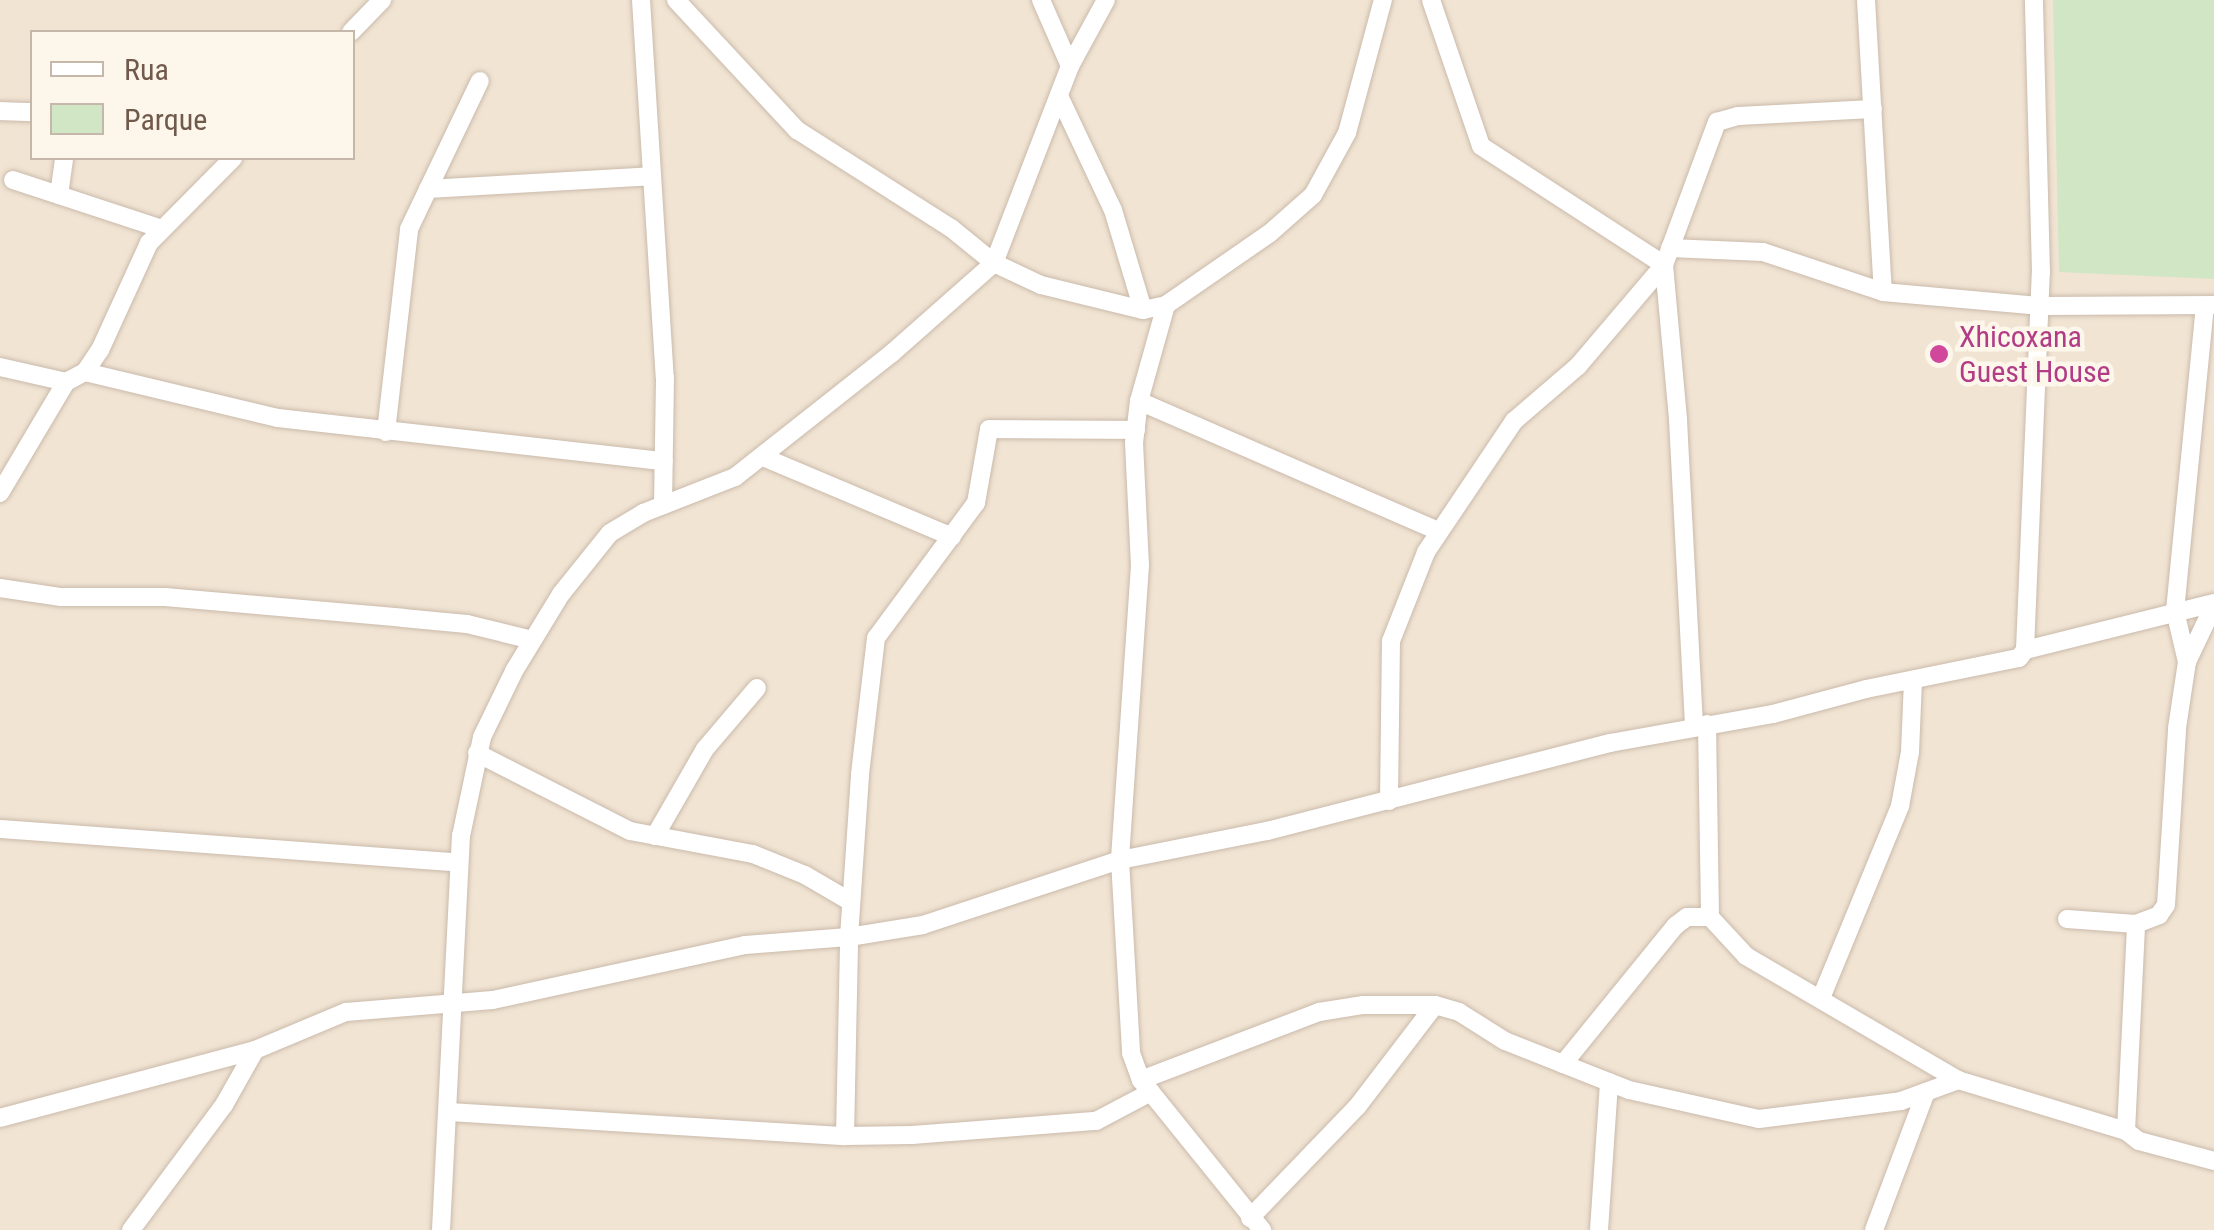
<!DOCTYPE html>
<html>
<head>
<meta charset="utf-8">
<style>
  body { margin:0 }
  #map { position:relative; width:2214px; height:1230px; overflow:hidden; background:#faf2e4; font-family:"Roboto Condensed",sans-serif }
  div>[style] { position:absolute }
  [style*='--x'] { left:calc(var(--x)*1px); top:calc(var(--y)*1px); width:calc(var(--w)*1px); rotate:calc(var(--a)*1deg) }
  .residential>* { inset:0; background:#f1e4d3 }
  .green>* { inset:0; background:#d1e6c4 }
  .roads { filter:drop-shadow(0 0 2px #cabaab) drop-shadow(0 0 2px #cabaab) }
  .street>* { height:18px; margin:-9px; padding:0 9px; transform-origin:9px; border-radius:9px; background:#fff }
  .dots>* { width:28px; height:28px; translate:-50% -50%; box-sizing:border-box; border:5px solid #fdf6ea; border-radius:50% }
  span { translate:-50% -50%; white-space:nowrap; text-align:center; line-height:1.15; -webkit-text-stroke:9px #fdf6ea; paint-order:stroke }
  .hotel-label { font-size:30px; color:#b23c85 }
  .left { translate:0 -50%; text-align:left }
  .legend { position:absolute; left:30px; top:30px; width:325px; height:130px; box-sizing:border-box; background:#fdf6ea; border:2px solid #c5b8ab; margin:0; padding:12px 18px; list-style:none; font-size:30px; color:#705a4c }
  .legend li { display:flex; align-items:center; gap:20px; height:50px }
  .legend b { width:50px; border:2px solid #c5b8ab }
</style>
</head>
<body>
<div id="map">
  <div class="residential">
    <i style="clip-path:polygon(evenodd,0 0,2214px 0,2214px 1230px,0 1230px,0 0,32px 32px,352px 32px,352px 158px,32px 158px,32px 32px)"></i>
  </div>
  <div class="green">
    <i style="clip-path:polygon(2053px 0,2214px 0,2214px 279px,2059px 272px)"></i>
  </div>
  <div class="roads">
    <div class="street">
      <i style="--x:641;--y:0;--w:379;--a:86.4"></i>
      <i style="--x:665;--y:378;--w:127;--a:90.9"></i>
      <i style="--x:676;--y:0;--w:178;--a:47.1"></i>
      <i style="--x:797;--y:130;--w:183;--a:32.5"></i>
      <i style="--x:951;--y:228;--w:55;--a:39.1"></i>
      <i style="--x:994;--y:263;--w:52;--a:25.1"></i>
      <i style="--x:1041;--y:285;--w:105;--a:13.8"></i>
      <i style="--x:1143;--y:310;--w:24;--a:-12"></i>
      <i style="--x:1166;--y:305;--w:126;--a:-34.7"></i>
      <i style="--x:1270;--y:233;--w:57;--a:-41.5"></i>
      <i style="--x:1313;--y:195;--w:71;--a:-61.3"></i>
      <i style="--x:1347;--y:133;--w:138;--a:-74.9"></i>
      <i style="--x:1041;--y:0;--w:72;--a:66.3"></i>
      <i style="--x:1431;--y:0;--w:154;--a:71.1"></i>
      <i style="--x:1481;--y:146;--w:218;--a:33"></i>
      <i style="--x:1664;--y:265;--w:156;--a:84.8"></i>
      <i style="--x:1678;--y:420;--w:307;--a:87"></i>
      <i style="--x:1866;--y:0;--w:292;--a:86.7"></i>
      <i style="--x:351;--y:32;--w:45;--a:-45.9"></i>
      <i style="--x:1060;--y:98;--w:124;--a:64.7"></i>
      <i style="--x:1113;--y:210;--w:104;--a:73.3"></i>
      <i style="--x:0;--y:111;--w:32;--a:2"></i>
      <i style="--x:13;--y:180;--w:157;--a:18.2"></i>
      <i style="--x:428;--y:189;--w:223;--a:-3.3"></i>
      <i style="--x:59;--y:195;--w:37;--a:-82"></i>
      <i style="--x:1670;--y:248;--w:93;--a:2.5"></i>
      <i style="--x:1763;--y:252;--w:126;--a:18.4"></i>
      <i style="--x:1883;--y:292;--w:159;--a:5.1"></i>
      <i style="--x:2041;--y:306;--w:173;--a:-0.3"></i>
      <i style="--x:1166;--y:305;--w:100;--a:105.7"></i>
      <i style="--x:1139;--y:401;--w:42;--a:96.8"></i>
      <i style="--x:1134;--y:443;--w:122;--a:87.2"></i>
      <i style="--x:1140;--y:565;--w:296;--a:93.9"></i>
      <i style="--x:1120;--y:860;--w:193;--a:86.7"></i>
      <i style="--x:1131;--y:1053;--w:29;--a:70"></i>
      <i style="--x:1141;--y:1080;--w:193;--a:51.1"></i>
      <i style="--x:0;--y:367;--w:68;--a:12.8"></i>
      <i style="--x:85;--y:372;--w:198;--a:13.4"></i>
      <i style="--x:278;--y:418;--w:388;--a:6.4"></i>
      <i style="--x:1139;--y:401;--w:326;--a:23.5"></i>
      <i style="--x:386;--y:432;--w:204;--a:-83.5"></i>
      <i style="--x:409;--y:229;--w:164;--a:-64.4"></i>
      <i style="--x:763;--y:457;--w:205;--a:22.9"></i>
      <i style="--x:0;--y:493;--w:129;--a:-59.3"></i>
      <i style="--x:66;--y:382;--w:21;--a:-28"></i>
      <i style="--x:85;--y:372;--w:27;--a:-56"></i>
      <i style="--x:100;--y:350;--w:118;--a:-65.4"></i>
      <i style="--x:149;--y:243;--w:120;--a:-45.3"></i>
      <i style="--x:0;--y:588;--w:62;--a:8.4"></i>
      <i style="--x:61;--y:597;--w:104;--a:0"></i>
      <i style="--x:165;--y:597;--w:239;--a:5"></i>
      <i style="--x:403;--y:618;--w:64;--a:5.4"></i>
      <i style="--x:467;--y:624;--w:67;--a:13.8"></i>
      <i style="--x:2025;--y:650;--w:378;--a:-87.6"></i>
      <i style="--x:2041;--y:272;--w:272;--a:-91.5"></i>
      <i style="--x:2187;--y:662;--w:52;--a:-103.2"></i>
      <i style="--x:2175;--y:611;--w:307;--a:-84.4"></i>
      <i style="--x:1707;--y:724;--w:193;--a:89.1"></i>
      <i style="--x:1710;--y:917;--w:53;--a:47.3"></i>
      <i style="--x:1746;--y:956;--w:246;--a:30.3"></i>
      <i style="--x:1958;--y:1080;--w:176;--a:16.9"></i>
      <i style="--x:2126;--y:1131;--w:16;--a:38"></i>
      <i style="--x:2139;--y:1141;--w:78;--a:14.9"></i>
      <i style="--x:477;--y:753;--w:172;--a:27"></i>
      <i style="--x:630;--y:831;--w:125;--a:10.6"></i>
      <i style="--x:753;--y:854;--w:56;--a:22"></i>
      <i style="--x:805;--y:875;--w:53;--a:30.4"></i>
      <i style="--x:1389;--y:801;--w:160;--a:-89.3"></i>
      <i style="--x:1391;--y:641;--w:96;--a:-68.5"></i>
      <i style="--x:1426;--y:552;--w:158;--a:-56.1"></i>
      <i style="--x:1514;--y:421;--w:84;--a:-40.7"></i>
      <i style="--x:1578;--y:366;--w:133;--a:-49.6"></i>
      <i style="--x:1664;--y:265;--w:153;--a:-69.7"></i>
      <i style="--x:1717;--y:122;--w:22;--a:-16"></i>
      <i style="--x:1738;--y:116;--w:135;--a:-3"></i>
      <i style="--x:0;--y:829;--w:460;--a:4.2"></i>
      <i style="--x:655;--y:836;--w:100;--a:-60.1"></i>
      <i style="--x:705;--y:749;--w:80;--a:-49.6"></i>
      <i style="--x:2067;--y:919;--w:69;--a:4.1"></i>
      <i style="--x:2136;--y:924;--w:25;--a:-21"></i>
      <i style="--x:2159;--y:915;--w:12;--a:-55"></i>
      <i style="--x:2166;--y:905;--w:177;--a:-86.4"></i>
      <i style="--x:2177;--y:728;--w:67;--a:-81.4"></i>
      <i style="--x:2187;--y:662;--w:63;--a:-64.7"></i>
      <i style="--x:1821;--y:998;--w:208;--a:-67.6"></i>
      <i style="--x:1900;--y:806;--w:55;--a:-79.5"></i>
      <i style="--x:1910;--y:752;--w:71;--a:-87.6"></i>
      <i style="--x:1563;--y:1064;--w:178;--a:-50.9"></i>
      <i style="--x:1675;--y:926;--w:15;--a:-37"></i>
      <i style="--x:1687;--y:917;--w:23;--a:0"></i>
      <i style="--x:1141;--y:1080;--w:191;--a:-20.9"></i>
      <i style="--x:1319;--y:1012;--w:45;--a:-9"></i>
      <i style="--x:1363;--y:1005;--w:72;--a:0"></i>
      <i style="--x:1435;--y:1005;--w:25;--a:16"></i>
      <i style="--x:1459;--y:1012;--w:54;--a:32.2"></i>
      <i style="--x:1505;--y:1041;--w:133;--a:21.6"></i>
      <i style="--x:1629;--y:1090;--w:133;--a:12.6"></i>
      <i style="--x:1759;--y:1119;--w:143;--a:-7.2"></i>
      <i style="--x:1901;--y:1101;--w:61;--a:-20.2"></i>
      <i style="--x:449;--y:1112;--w:397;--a:3.5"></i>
      <i style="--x:845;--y:1136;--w:67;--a:-0.9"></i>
      <i style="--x:912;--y:1135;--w:185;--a:-4.4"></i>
      <i style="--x:1096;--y:1121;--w:62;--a:-27.8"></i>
      <i style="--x:0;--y:1118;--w:264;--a:-14.9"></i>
      <i style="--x:255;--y:1050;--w:99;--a:-22.7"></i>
      <i style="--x:346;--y:1012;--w:147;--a:-4.7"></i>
      <i style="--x:493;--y:1000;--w:258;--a:-12.3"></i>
      <i style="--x:745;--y:945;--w:104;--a:-4.4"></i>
      <i style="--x:849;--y:937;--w:75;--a:-9.2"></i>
      <i style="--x:923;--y:925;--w:207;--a:-18.3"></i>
      <i style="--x:1120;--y:860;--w:150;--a:-11.2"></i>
      <i style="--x:1267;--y:831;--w:354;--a:-14.4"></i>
      <i style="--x:1610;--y:743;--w:166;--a:-10.1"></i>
      <i style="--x:1773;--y:714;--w:96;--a:-15"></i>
      <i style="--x:1866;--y:689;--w:156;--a:-11.5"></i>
      <i style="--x:2019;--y:658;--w:10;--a:-53"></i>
      <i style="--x:2025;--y:650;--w:195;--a:-14"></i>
      <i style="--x:2126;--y:1131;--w:207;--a:-87.2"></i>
      <i style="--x:845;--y:1136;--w:199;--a:-88.8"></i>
      <i style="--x:849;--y:937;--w:163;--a:-86.1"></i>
      <i style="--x:860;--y:774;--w:137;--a:-83.3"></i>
      <i style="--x:876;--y:638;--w:168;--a:-53.5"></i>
      <i style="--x:976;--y:503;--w:75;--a:-80"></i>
      <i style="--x:989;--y:429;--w:147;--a:0.4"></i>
      <i style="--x:1250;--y:1218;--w:154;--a:-46.1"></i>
      <i style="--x:1357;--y:1107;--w:128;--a:-52.6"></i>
      <i style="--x:131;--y:1230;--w:156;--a:-53.4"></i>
      <i style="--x:224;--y:1105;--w:63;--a:-60.6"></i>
      <i style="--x:441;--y:1230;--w:395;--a:-87.1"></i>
      <i style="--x:461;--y:836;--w:101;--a:-78"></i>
      <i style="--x:482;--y:737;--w:73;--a:-64.1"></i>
      <i style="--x:514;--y:671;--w:90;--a:-58.6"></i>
      <i style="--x:561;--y:594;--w:78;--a:-51.2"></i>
      <i style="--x:610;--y:533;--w:39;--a:-31"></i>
      <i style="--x:643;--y:513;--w:99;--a:-21.4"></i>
      <i style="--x:735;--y:477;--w:200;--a:-38.3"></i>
      <i style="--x:892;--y:353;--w:136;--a:-41.4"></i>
      <i style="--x:994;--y:263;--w:211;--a:-68.9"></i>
      <i style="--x:1070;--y:66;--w:75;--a:-61.4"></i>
      <i style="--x:1599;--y:1230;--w:148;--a:-86.1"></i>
      <i style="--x:1874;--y:1230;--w:147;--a:-69.4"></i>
    </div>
  </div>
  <div class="dots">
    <i style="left:1939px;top:354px;background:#d1479c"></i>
  </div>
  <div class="hotel-label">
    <span class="left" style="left:1959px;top:354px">Xhicoxana<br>Guest House</span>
  </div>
  <ul class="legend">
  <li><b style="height:12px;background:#fff"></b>Rua</li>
  <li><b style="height:28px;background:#d1e6c4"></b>Parque</li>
  </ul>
</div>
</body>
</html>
